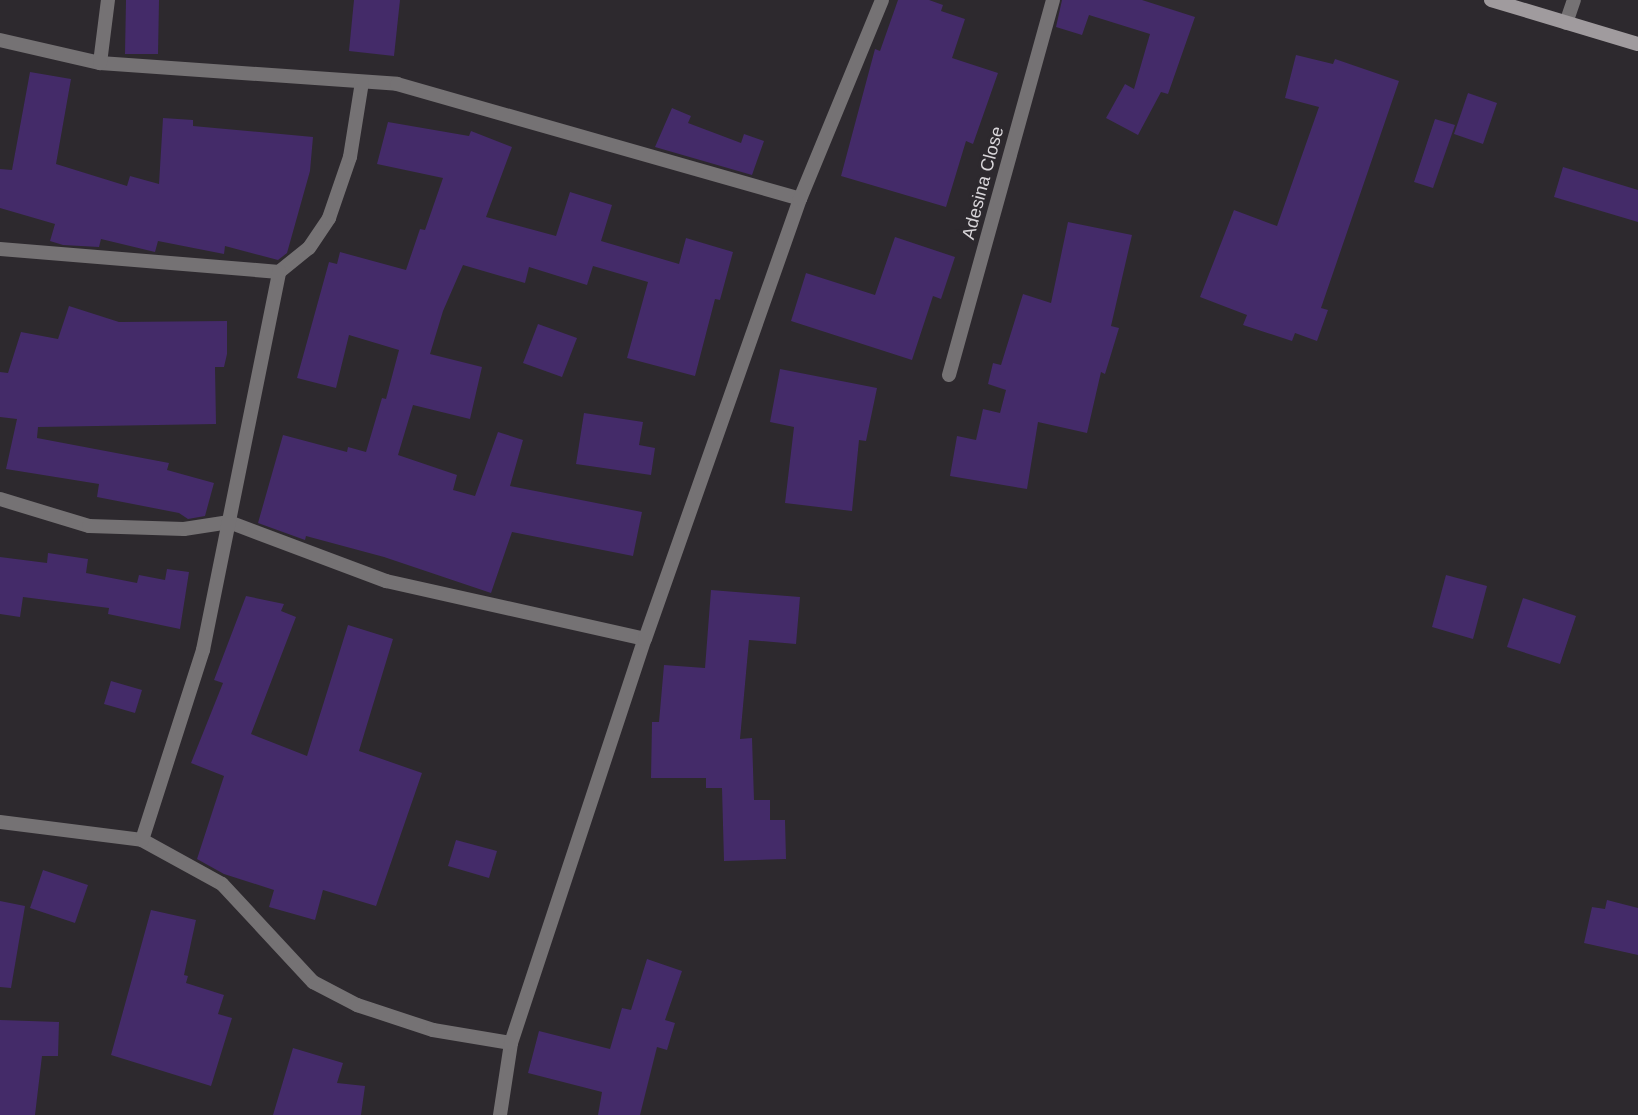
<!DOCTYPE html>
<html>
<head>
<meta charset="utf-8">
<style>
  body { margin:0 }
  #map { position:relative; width:1638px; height:1115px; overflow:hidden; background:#2d292e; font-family:Helvetica,sans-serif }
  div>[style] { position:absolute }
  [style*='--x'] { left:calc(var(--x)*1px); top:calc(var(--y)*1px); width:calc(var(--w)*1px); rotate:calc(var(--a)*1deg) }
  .building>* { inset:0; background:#442b69 }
  .minor>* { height:14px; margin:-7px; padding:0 7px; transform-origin:7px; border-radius:7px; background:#757274 }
  .secondary>* { height:14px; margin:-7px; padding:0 7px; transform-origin:7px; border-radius:7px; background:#a09b9e }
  span { translate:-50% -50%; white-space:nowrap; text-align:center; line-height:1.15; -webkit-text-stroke:6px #2d292e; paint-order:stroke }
  .street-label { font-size:18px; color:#d9d6da }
</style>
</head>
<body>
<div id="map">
  <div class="building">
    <i style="clip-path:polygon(126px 0,159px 0,158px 54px,125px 54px)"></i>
    <i style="clip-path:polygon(354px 0,400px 0,394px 56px,349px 51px)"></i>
    <i style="clip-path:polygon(898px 0,929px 0,943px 5px,941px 11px,965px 19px,952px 58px,998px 73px,973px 144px,966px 141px,946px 207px,841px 176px,875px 49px,880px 51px)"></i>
    <i style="clip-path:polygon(1062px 0,1142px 0,1195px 17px,1168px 94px,1161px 92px,1138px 135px,1106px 118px,1125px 84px,1134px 89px,1150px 34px,1089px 15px,1082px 35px,1056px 27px)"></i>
    <i style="clip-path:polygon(1296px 55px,1333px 64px,1335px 59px,1399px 81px,1321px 308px,1328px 310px,1317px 341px,1295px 333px,1292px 341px,1243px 325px,1247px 315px,1200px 297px,1234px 210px,1277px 226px,1319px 107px,1285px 98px)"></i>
    <i style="clip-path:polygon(30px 72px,71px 79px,56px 164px,127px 186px,130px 176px,159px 184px,163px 118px,193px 120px,193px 126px,313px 137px,310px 171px,287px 253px,278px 260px,225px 246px,224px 254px,158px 241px,155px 252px,101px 239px,99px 247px,63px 245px,50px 241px,55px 224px,0 208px,0 169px,12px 170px)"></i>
    <i style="clip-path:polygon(1468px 93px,1497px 103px,1483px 144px,1454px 134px)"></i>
    <i style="clip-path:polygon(672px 108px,691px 116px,688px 123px,741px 143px,744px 134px,764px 141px,752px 175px,655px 147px)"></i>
    <i style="clip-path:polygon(1435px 119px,1455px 125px,1433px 188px,1414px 182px)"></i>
    <i style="clip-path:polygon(388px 122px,469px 136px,471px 131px,512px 147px,486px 217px,556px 236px,570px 192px,612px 205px,601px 241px,679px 264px,686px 238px,733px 252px,720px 300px,715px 299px,695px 376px,627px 358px,648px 282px,593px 266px,587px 285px,529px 267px,525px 283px,463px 265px,443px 311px,430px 354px,482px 367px,470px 419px,413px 405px,398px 455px,457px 475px,453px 490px,475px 496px,498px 432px,523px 440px,510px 486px,642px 512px,633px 556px,512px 532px,491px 593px,384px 557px,306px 536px,305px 540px,258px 523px,283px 435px,347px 452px,348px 447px,366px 452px,382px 398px,386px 399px,399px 350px,349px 335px,336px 388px,297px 378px,329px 262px,337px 264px,340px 252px,406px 270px,420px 229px,425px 230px,443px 178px,377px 164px)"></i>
    <i style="clip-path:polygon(1563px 167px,1638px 190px,1638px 222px,1554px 197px)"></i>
    <i style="clip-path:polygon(1068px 222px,1132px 235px,1111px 326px,1119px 328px,1105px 374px,1101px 372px,1087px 433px,1038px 422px,1027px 489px,950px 476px,957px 436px,976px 440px,983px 409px,1000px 413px,1006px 390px,988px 384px,993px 363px,1001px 365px,1023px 294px,1051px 303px)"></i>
    <i style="clip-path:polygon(895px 237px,955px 257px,941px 299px,933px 296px,912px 360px,791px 321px,806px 273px,875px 295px)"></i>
    <i style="clip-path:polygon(69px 306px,119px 322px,227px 321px,227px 354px,224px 367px,215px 367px,216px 424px,38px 427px,37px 438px,169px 463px,167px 470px,214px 483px,205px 516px,188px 519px,179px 513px,97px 497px,99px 484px,6px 469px,17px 419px,0 417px,0 372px,8px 373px,21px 332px,58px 339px)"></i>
    <i style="clip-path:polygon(538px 324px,577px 338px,562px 377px,523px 363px)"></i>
    <i style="clip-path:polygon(780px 369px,877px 388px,866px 441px,859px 440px,852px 511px,785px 503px,794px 427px,770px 422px)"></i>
    <i style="clip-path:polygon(584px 413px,643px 422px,639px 445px,655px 448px,651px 475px,576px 464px)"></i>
    <i style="clip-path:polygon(48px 553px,88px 559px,86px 573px,137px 583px,139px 575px,165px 580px,167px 569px,189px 572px,180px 629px,108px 614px,109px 608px,23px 597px,20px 617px,0 614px,0 557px,47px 563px)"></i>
    <i style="clip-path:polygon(1446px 575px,1487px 586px,1473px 639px,1432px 627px)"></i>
    <i style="clip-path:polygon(711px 590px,800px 597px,796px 644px,749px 640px,740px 739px,752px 738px,754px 800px,770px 800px,770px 820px,785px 820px,786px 859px,724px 861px,722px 788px,706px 788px,706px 778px,651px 778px,652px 722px,659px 722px,664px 665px,705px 668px)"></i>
    <i style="clip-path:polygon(246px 596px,284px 604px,281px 611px,296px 617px,251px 734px,307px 756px,348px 625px,393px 639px,359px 751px,422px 773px,376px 906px,323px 890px,315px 920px,269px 907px,274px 890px,224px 874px,197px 859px,224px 776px,191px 763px,223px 683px,214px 680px)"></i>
    <i style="clip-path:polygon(1523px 598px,1576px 616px,1560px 664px,1507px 647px)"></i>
    <i style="clip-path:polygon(111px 681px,142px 690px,135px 713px,104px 704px)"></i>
    <i style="clip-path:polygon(456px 840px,497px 851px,489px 878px,448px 866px)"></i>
    <i style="clip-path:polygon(43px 870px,88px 885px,75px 923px,30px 908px)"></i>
    <i style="clip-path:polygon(1607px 900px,1638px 908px,1638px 955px,1584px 943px,1592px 907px,1605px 909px)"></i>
    <i style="clip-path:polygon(0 901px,25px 906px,11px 988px,0 987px)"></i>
    <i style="clip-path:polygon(151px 910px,196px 920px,184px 975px,188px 976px,186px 983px,224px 995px,218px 1014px,232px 1018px,211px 1086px,111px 1055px)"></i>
    <i style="clip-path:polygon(647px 959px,682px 971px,665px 1020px,675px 1023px,667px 1050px,657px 1047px,640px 1115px,598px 1115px,602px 1092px,528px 1073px,539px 1031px,610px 1049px,622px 1008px,631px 1010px)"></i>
    <i style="clip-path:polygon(0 1020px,59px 1022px,58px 1056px,42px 1056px,35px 1115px,0 1115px)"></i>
    <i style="clip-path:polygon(293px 1048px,343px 1063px,337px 1083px,365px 1086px,361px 1115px,273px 1115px)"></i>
  </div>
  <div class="minor">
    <i style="--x:1566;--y:23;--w:24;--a:-71"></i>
    <i style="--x:0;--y:40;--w:103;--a:13"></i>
    <i style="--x:100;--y:63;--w:298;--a:4"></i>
    <i style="--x:397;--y:84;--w:419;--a:15.9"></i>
    <i style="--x:100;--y:63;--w:64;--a:-82.8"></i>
    <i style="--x:0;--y:249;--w:280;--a:4.7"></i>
    <i style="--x:279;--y:272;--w:38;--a:-39"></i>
    <i style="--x:309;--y:248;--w:36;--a:-56"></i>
    <i style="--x:329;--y:218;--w:65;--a:-71"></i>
    <i style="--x:350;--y:157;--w:76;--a:-80.9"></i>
    <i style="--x:949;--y:375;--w:389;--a:-74.5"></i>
    <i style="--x:0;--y:499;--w:93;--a:16.9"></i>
    <i style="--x:89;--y:526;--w:95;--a:1.8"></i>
    <i style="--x:184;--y:529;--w:46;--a:-8.8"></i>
    <i style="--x:229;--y:522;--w:168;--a:20.6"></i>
    <i style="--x:386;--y:581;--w:265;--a:12.6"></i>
    <i style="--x:0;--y:822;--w:143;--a:7.2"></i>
    <i style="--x:142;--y:840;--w:91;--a:28.8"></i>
    <i style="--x:222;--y:884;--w:134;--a:47.1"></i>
    <i style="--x:313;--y:982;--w:50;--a:27.6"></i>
    <i style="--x:357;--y:1005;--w:80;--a:18.2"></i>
    <i style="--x:433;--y:1030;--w:79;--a:9.5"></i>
    <i style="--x:142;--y:840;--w:200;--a:-72.2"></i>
    <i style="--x:203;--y:650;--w:386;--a:-78.6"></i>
    <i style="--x:500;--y:1115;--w:73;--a:-81.3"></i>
    <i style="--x:511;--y:1043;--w:426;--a:-71.7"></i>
    <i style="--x:645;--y:639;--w:467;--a:-70.6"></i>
    <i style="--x:800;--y:199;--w:215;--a:-67.6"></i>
  </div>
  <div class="secondary">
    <i style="--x:1491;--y:0;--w:153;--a:16.7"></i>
  </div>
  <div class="street-label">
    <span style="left:983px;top:183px;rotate:-75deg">Adesina Close</span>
  </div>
</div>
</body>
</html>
